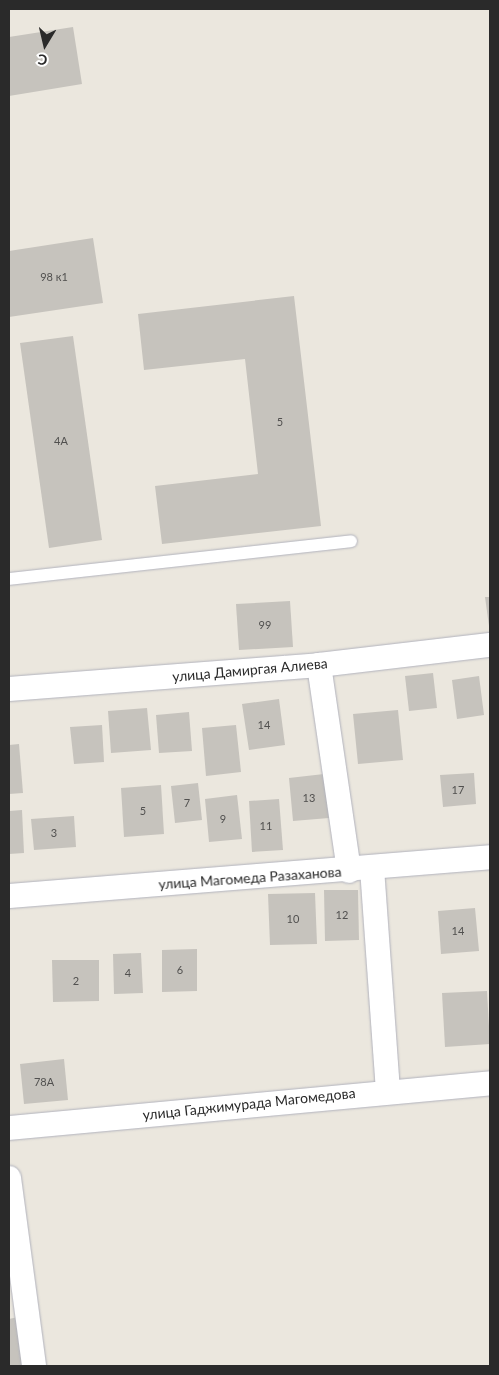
<!DOCTYPE html>
<html>
<head>
<meta charset="utf-8">
<style>
  body { margin:0 }
  #map { position:relative; width:499px; height:1375px; overflow:hidden; background:#ebe7de; font-family:Lato,sans-serif }
  div>[style] { position:absolute }
  [style*='--x'] { left:calc(var(--x)*1px); top:calc(var(--y)*1px); width:calc(var(--w)*1px); rotate:calc(var(--a)*1deg) }
  .building>* { inset:0; background:#c6c3bd }
  .roads { filter:drop-shadow(0 0 1px #b1b2bc) drop-shadow(0 0 1px #b1b2bc) }
  .lane>* { height:12px; margin:-6px; padding:0 6px; transform-origin:6px; border-radius:6px; background:#fff }
  .street>* { height:24px; margin:-12px; padding:0 12px; transform-origin:12px; border-radius:12px; background:#fff }
  span { translate:-50% -50%; white-space:nowrap; text-align:center; line-height:1.15; -webkit-text-stroke:4px #fff; paint-order:stroke }
  .number-label { font-size:11px; color:#51504f }
  .number-label span { -webkit-text-stroke-width:0 }
  .street-label { font-size:14px; color:#2a2a2a }
  .frame { position:absolute; inset:0; border:10px solid #2a2a2a; pointer-events:none }
  .north { position:absolute; left:20px; top:20px; width:50px; height:50px; -webkit-text-stroke:4px #fff; paint-order:stroke; rotate:189deg; font-size:14px; font-weight:700; line-height:20px; text-align:center; color:#2a2a2a }
  .north::after { content:''; display:block; margin:auto; width:18px; height:22px; background:#2a2a2a; clip-path:polygon(50% 0,100% 100%,50% 72%,0 100%) }
</style>
</head>
<body>
<div id="map">
  <div class="building">
    <i style="clip-path:polygon(73px 27px,82px 84px,9px 96px,9px 37px)"></i>
    <i style="clip-path:polygon(93px 238px,103px 303px,9px 317px,9px 251px)"></i>
    <i style="clip-path:polygon(294px 296px,321px 526px,162px 544px,155px 486px,258px 474px,245px 359px,144px 370px,138px 314px)"></i>
    <i style="clip-path:polygon(73px 336px,102px 540px,49px 548px,20px 343px)"></i>
    <i style="clip-path:polygon(485px 597px,490px 597px,490px 626px,489px 626px)"></i>
    <i style="clip-path:polygon(290px 601px,293px 647px,239px 650px,236px 604px)"></i>
    <i style="clip-path:polygon(433px 673px,437px 708px,409px 711px,405px 676px)"></i>
    <i style="clip-path:polygon(479px 676px,484px 715px,457px 719px,452px 680px)"></i>
    <i style="clip-path:polygon(279px 699px,285px 745px,249px 750px,242px 704px)"></i>
    <i style="clip-path:polygon(147px 708px,151px 750px,111px 753px,108px 711px)"></i>
    <i style="clip-path:polygon(398px 710px,403px 760px,358px 764px,353px 714px)"></i>
    <i style="clip-path:polygon(189px 712px,192px 751px,159px 753px,156px 715px)"></i>
    <i style="clip-path:polygon(102px 725px,104px 762px,74px 764px,70px 727px)"></i>
    <i style="clip-path:polygon(236px 725px,241px 772px,206px 776px,202px 728px)"></i>
    <i style="clip-path:polygon(19px 744px,23px 793px,9px 794px,9px 745px)"></i>
    <i style="clip-path:polygon(474px 773px,476px 804px,443px 807px,440px 775px)"></i>
    <i style="clip-path:polygon(324px 774px,329px 818px,293px 821px,289px 778px)"></i>
    <i style="clip-path:polygon(198px 783px,202px 820px,175px 823px,171px 786px)"></i>
    <i style="clip-path:polygon(161px 785px,164px 834px,124px 837px,121px 788px)"></i>
    <i style="clip-path:polygon(237px 795px,242px 839px,209px 842px,205px 799px)"></i>
    <i style="clip-path:polygon(279px 799px,283px 850px,252px 852px,249px 801px)"></i>
    <i style="clip-path:polygon(22px 810px,24px 853px,9px 854px,9px 811px)"></i>
    <i style="clip-path:polygon(74px 816px,76px 847px,34px 850px,31px 819px)"></i>
    <i style="clip-path:polygon(324px 890px,358px 890px,359px 940px,325px 941px)"></i>
    <i style="clip-path:polygon(315px 893px,317px 944px,270px 945px,268px 894px)"></i>
    <i style="clip-path:polygon(475px 908px,479px 951px,441px 954px,438px 911px)"></i>
    <i style="clip-path:polygon(197px 949px,197px 991px,162px 992px,162px 950px)"></i>
    <i style="clip-path:polygon(141px 953px,143px 993px,114px 994px,113px 954px)"></i>
    <i style="clip-path:polygon(52px 960px,99px 960px,99px 1001px,53px 1002px)"></i>
    <i style="clip-path:polygon(487px 991px,490px 1044px,445px 1047px,442px 993px)"></i>
    <i style="clip-path:polygon(64px 1059px,68px 1100px,24px 1104px,20px 1064px)"></i>
    <i style="clip-path:polygon(18px 1317px,25px 1366px,9px 1366px,9px 1319px)"></i>
  </div>
  <div class="roads">
    <div class="lane">
      <i style="--x:9;--y:579;--w:344;--a:-6.3"></i>
    </div>
    <div class="street">
      <i style="--x:319;--y:665;--w:208;--a:81.7"></i>
      <i style="--x:9;--y:689;--w:311;--a:-4.4"></i>
      <i style="--x:319;--y:665;--w:172;--a:-6.7"></i>
      <i style="--x:372;--y:868;--w:224;--a:85.9"></i>
      <i style="--x:9;--y:896;--w:483;--a:-4.6"></i>
      <i style="--x:9;--y:1128;--w:483;--a:-5.3"></i>
      <i style="--x:9;--y:1178;--w:190;--a:82.4"></i>
    </div>
  </div>
  <div class="number-label">
    <span style="left:54px;top:277px">98 к1</span>
    <span style="left:280px;top:422px">5</span>
    <span style="left:61px;top:441px">4А</span>
    <span style="left:265px;top:625px">99</span>
    <span style="left:264px;top:725px">14</span>
    <span style="left:458px;top:790px">17</span>
    <span style="left:309px;top:798px">13</span>
    <span style="left:187px;top:803px">7</span>
    <span style="left:143px;top:811px">5</span>
    <span style="left:223px;top:819px">9</span>
    <span style="left:266px;top:826px">11</span>
    <span style="left:54px;top:833px">3</span>
    <span style="left:342px;top:915px">12</span>
    <span style="left:293px;top:919px">10</span>
    <span style="left:458px;top:931px">14</span>
    <span style="left:180px;top:970px">6</span>
    <span style="left:128px;top:973px">4</span>
    <span style="left:76px;top:981px">2</span>
    <span style="left:44px;top:1082px">78А</span>
  </div>
  <div class="street-label">
    <span style="left:250px;top:670px;rotate:-5deg">улица Дамиргая Алиева</span>
    <span style="left:250px;top:878px;rotate:-4deg">улица Магомеда Разаханова</span>
    <span style="left:249px;top:1104px;rotate:-6deg">улица Гаджимурада Магомедова</span>
  </div>
  <div class="frame"></div>
  <div class="north">С</div>
</div>
</body>
</html>
